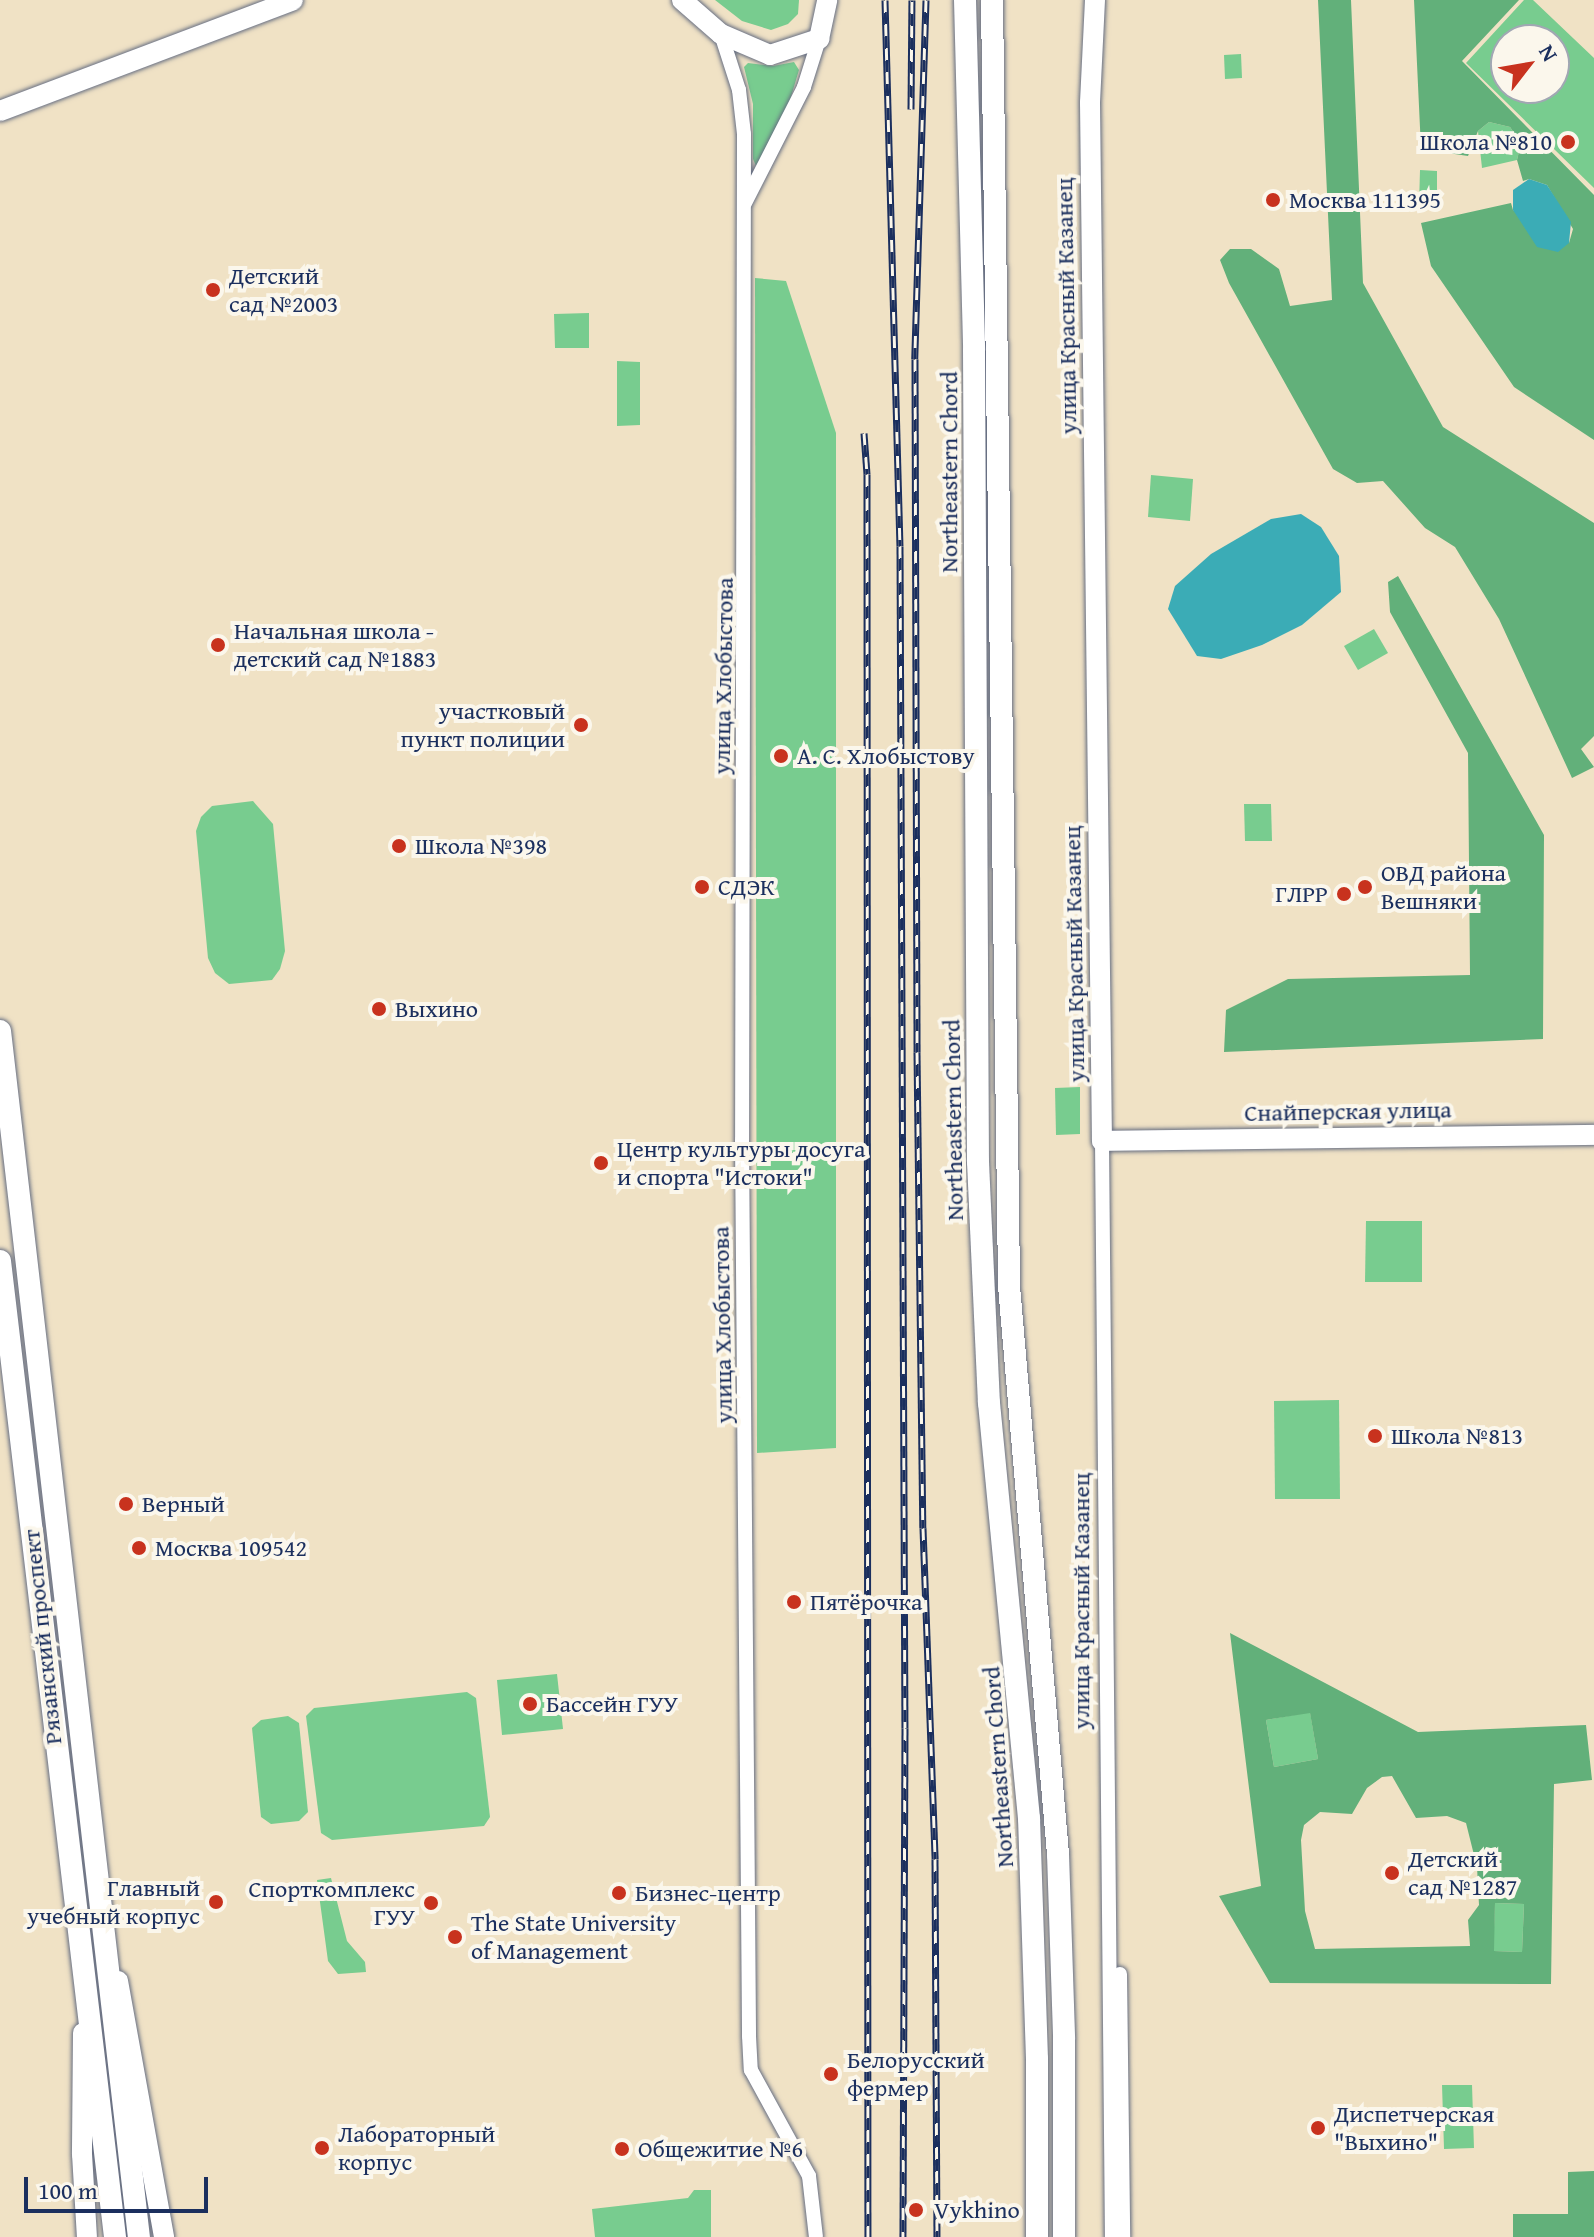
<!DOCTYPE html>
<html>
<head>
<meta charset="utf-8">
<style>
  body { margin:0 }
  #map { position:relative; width:1594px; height:2237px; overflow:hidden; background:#f0e2c5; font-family:"Gentium Book Plus",serif }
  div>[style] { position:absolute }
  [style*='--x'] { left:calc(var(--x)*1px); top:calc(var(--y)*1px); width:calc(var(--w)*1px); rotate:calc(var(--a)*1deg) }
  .green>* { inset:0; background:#78cc8f }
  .forest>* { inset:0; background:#62b07a }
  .water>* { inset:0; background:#3bacb6 }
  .roads { filter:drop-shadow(0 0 2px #666e82) drop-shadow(0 0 2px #666e82) }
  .street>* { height:14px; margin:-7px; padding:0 7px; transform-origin:7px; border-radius:7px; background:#fff }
  .secondary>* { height:20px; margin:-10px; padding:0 10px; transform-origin:10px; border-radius:10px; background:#fff }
  .primary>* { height:22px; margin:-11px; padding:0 11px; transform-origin:11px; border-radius:11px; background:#fff }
  .rail>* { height:7px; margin-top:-3.5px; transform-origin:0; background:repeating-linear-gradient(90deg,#fbf7ec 0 12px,#1b2f5e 0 24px); box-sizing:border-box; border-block:2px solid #1b2f5e }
  .dots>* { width:22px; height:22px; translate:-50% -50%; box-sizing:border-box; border:4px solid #fbf7ec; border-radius:50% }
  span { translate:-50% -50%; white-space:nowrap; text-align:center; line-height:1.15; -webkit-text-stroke:8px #fbf7ec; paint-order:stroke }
  .poi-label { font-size:24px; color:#1b2f5e }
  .right { translate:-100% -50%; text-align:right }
  .left { translate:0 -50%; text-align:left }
  .street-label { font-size:24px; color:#1b2f5e }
  .north { position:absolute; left:1490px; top:24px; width:80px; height:80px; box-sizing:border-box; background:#fbf7ec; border:2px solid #a1a7b3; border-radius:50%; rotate:59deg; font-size:22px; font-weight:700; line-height:32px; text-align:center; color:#1b2f5e }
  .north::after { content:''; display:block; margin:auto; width:28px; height:36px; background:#c8321e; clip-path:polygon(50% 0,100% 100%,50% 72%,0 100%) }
  .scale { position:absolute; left:24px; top:2177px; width:184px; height:36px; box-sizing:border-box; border:4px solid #1b2f5e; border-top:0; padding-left:10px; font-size:24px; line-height:28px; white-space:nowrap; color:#1b2f5e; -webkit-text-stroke:6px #fbf7ec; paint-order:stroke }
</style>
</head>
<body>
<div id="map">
  <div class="green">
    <i style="clip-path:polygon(715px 0,799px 0,798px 14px,788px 24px,771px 30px,742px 21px)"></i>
    <i style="clip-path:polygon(evenodd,1524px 0,1533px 0,1594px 58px,1594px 188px,1466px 63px,1524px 0,1554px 40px,1554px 88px,1506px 88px,1506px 40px,1554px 40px)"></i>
    <i style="clip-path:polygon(1241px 54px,1242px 78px,1225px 79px,1224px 55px)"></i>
    <i style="clip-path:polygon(794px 62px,799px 70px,787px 110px,760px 165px,756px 166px,753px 159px,753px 104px,744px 67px,748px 63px,773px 66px)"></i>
    <i style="clip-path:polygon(1489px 122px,1510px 127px,1521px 143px,1517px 160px,1482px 168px,1478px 131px)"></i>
    <i style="clip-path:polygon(1420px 170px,1437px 171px,1437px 205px,1419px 205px)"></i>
    <i style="clip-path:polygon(755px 278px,786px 281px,836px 433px,836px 1448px,757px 1453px)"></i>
    <i style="clip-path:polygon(589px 313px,589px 348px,555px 348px,554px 314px)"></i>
    <i style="clip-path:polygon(617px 361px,640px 362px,640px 425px,617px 426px)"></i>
    <i style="clip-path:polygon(1151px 475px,1193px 479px,1190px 521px,1148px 517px)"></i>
    <i style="clip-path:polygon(1374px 629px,1388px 653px,1358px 670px,1344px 646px)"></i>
    <i style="clip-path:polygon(253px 801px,273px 824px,285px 951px,280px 969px,272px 980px,229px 984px,215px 973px,208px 958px,196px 831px,201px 817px,212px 806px)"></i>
    <i style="clip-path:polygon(1244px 804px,1271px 804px,1272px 841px,1245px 841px)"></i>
    <i style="clip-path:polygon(1080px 1087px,1080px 1134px,1056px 1135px,1055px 1088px)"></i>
    <i style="clip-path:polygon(1366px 1221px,1422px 1221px,1422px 1282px,1365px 1282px)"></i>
    <i style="clip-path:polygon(1339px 1400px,1340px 1499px,1275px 1499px,1274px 1401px)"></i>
    <i style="clip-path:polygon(557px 1674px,563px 1729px,502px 1735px,497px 1680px)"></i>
    <i style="clip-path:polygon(467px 1692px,476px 1698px,490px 1817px,484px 1826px,332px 1840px,321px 1833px,306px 1716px,314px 1708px)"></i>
    <i style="clip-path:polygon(1310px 1712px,1318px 1759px,1274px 1767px,1266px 1720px)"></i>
    <i style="clip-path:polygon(288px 1716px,299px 1723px,308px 1812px,299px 1821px,271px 1824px,261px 1817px,252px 1728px,261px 1720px)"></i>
    <i style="clip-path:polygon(331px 1878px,347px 1941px,365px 1962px,366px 1972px,338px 1974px,328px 1961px,317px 1880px)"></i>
    <i style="clip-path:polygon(1495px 1903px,1524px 1904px,1522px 1952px,1493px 1951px)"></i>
    <i style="clip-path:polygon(1442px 2085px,1472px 2085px,1474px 2148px,1444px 2149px)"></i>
    <i style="clip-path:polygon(694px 2190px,711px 2190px,711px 2237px,595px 2237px,592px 2209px,688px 2198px)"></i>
  </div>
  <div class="forest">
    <i style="clip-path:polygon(1318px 0,1351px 0,1363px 283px,1443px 427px,1594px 523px,1594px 736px,1581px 749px,1594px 767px,1572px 778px,1499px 619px,1455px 547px,1425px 528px,1383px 481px,1357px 483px,1333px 469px,1229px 283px,1220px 260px,1230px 249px,1251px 249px,1279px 269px,1290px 306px,1332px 300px)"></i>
    <i style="clip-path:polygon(1414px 0,1519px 0,1462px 61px,1594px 195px,1594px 440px,1514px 387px,1431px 266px,1421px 223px,1511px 203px,1513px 210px,1569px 243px,1573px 229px,1547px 185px,1529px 179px,1523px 181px,1517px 160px,1521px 143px,1510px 127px,1489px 122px,1478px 131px,1468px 156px,1421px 149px)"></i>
    <i style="clip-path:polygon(1398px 576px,1544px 835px,1543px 1039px,1224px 1052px,1226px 1010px,1288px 979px,1470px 975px,1468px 753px,1390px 612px,1388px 582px)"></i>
    <i style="clip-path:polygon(evenodd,1230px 1633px,1418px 1732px,1586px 1725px,1592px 1780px,1554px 1784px,1551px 1984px,1270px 1983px,1219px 1896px,1261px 1886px,1230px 1633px,1310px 1713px,1318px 1759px,1274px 1767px,1266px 1720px,1310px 1713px,1230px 1633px,1392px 1776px,1416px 1818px,1447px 1816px,1466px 1823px,1477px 1867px,1479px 1905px,1468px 1920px,1470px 1946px,1315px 1949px,1305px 1911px,1301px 1840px,1304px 1825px,1320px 1812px,1352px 1814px,1367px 1788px,1382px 1777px,1392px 1776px,1230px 1633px,1495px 1903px,1524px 1904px,1522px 1952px,1494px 1951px,1495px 1903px)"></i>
    <i style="clip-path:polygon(1594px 2171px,1594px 2237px,1513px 2237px,1513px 2214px,1568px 2214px,1568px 2172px)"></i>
  </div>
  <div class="water">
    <i style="clip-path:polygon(1529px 179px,1547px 185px,1571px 222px,1569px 243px,1558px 252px,1537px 247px,1513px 210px,1513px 190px)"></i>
    <i style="clip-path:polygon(1301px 514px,1321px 527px,1339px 556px,1341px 592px,1302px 625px,1262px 645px,1221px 659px,1197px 656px,1168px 609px,1175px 586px,1211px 554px,1271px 519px)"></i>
  </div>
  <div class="roads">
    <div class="street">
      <i style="--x:721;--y:34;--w:59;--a:72.2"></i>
      <i style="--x:739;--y:90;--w:44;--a:83.5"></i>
      <i style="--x:744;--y:134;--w:1006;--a:90.11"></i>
      <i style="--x:742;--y:1140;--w:896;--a:89.55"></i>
      <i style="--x:749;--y:2036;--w:34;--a:87"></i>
      <i style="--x:751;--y:2070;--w:121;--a:61.3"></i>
      <i style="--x:809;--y:2176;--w:61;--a:83.5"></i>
      <i style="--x:745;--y:203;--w:130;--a:-63"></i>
      <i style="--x:804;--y:87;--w:50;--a:-72.6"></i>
      <i style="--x:1102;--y:1141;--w:1096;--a:89.48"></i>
      <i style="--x:1120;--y:1974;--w:263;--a:89.3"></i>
    </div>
    <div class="secondary">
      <i style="--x:682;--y:0;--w:52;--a:41.1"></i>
      <i style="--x:721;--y:34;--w:53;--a:23.2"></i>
      <i style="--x:770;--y:55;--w:52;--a:-18.1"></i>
      <i style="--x:819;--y:39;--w:40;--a:-78"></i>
      <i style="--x:1095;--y:0;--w:103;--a:92.8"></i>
      <i style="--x:1090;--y:103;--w:1038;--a:89.34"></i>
      <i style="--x:1102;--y:1141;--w:492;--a:-0.7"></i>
      <i style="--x:0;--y:111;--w:313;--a:-20.7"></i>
      <i style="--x:118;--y:1981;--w:260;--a:79.8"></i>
      <i style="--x:83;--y:2033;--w:121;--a:90.5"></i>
      <i style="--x:82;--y:2154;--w:83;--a:86.6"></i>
    </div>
    <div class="primary">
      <i style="--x:965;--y:0;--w:350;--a:88.5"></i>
      <i style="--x:974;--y:350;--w:812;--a:89.72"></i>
      <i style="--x:978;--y:1162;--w:241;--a:87.4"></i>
      <i style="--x:989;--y:1403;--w:417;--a:84.5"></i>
      <i style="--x:1029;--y:1818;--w:241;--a:88.1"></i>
      <i style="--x:1037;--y:2059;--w:178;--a:90"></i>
      <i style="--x:992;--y:0;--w:1286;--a:89.24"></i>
      <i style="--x:1009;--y:1286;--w:570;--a:85.07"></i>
      <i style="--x:1058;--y:1854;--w:185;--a:88.1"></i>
      <i style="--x:1064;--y:2039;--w:198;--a:90"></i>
      <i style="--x:0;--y:1031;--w:1214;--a:83.43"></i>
      <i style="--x:0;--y:1261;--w:983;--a:83.28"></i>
    </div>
  </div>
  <div class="rail">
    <i style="--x:885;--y:0;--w:546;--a:88.43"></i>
    <i style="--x:900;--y:546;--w:1182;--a:89.76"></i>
    <i style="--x:905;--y:1728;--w:509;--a:90.23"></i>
    <i style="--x:926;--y:0;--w:359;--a:91.8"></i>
    <i style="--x:915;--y:359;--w:693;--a:89.83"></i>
    <i style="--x:917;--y:1052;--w:476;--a:89.3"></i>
    <i style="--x:923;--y:1528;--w:331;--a:87.9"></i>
    <i style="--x:935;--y:1859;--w:378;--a:89.7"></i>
    <i style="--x:911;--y:109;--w:109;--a:-89.5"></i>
    <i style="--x:864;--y:433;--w:41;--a:85.8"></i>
    <i style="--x:867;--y:474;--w:1763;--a:89.97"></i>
  </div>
  <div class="dots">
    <i style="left:1568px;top:142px;background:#c8321e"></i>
    <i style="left:1273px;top:200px;background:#c8321e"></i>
    <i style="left:213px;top:290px;background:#c8321e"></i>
    <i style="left:218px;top:645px;background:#c8321e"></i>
    <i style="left:581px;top:725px;background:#c8321e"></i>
    <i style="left:781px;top:756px;background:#c8321e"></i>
    <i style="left:399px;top:846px;background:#c8321e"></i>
    <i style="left:702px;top:887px;background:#c8321e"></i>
    <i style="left:1365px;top:887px;background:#c8321e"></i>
    <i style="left:1344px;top:894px;background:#c8321e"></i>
    <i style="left:379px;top:1009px;background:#c8321e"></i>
    <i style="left:601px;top:1163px;background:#c8321e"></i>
    <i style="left:1375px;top:1436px;background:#c8321e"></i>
    <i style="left:126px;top:1504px;background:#c8321e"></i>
    <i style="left:139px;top:1548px;background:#c8321e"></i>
    <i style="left:794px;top:1602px;background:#c8321e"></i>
    <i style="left:530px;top:1704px;background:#c8321e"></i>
    <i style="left:1392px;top:1873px;background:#c8321e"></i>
    <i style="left:619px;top:1893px;background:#c8321e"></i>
    <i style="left:216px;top:1902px;background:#c8321e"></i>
    <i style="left:431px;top:1903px;background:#c8321e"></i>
    <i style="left:455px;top:1937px;background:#c8321e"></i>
    <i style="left:831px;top:2074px;background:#c8321e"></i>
    <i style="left:1318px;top:2128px;background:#c8321e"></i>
    <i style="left:322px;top:2148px;background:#c8321e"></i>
    <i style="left:622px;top:2149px;background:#c8321e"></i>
    <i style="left:916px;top:2210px;background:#c8321e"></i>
  </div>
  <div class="poi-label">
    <span class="right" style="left:1552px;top:142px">Школа №810</span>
    <span class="left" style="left:1289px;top:200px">Москва 111395</span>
    <span class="left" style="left:229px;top:290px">Детский<br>сад №2003</span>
    <span class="left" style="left:234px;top:645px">Начальная школа -<br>детский сад №1883</span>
    <span class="right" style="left:565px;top:725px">участковый<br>пункт полиции</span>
    <span class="left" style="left:797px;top:756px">А. С. Хлобыстову</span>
    <span class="left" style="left:415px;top:846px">Школа №398</span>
    <span class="left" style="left:1381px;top:887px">ОВД района<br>Вешняки</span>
    <span class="left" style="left:718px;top:887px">СДЭК</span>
    <span class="right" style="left:1328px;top:894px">ГЛРР</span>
    <span class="left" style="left:395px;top:1009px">Выхино</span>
    <span class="left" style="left:617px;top:1163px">Центр культуры досуга<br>и спорта "Истоки"</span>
    <span class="left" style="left:1391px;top:1436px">Школа №813</span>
    <span class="left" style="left:142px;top:1504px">Верный</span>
    <span class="left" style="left:155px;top:1548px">Москва 109542</span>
    <span class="left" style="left:810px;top:1602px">Пятёрочка</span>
    <span class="left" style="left:546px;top:1704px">Бассейн ГУУ</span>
    <span class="left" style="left:1408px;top:1873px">Детский<br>сад №1287</span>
    <span class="right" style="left:200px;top:1902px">Главный<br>учебный корпус</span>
    <span class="right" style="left:415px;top:1903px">Спорткомплекс<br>ГУУ</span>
    <span class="left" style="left:635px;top:1893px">Бизнес-центр</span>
    <span class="left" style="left:471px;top:1937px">The State University<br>of Management</span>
    <span class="left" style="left:847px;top:2074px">Белорусский<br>фермер</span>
    <span class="left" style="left:1334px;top:2128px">Диспетчерская<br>"Выхино"</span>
    <span class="left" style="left:338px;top:2148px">Лабораторный<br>корпус</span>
    <span class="left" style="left:638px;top:2149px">Общежитие №6</span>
    <span class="left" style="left:934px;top:2210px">Vykhino</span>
  </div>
  <div class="street-label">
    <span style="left:1066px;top:306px;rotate:-91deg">улица Красный Казанец</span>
    <span style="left:949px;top:472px;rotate:-90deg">Northeastern Chord</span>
    <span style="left:723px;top:676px;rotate:-89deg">улица Хлобыстова</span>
    <span style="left:1074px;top:954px;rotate:-91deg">улица Красный Казанец</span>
    <span style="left:1348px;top:1111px;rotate:-1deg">Снайперская улица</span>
    <span style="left:953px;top:1120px;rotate:-91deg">Northeastern Chord</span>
    <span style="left:722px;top:1325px;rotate:-91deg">улица Хлобыстова</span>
    <span style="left:1081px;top:1601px;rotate:-90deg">улица Красный Казанец</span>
    <span style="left:42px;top:1637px;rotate:-96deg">Рязанский проспект</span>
    <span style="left:998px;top:1767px;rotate:-94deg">Northeastern Chord</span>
  </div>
  <div class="north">N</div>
  <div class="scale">100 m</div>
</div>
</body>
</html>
